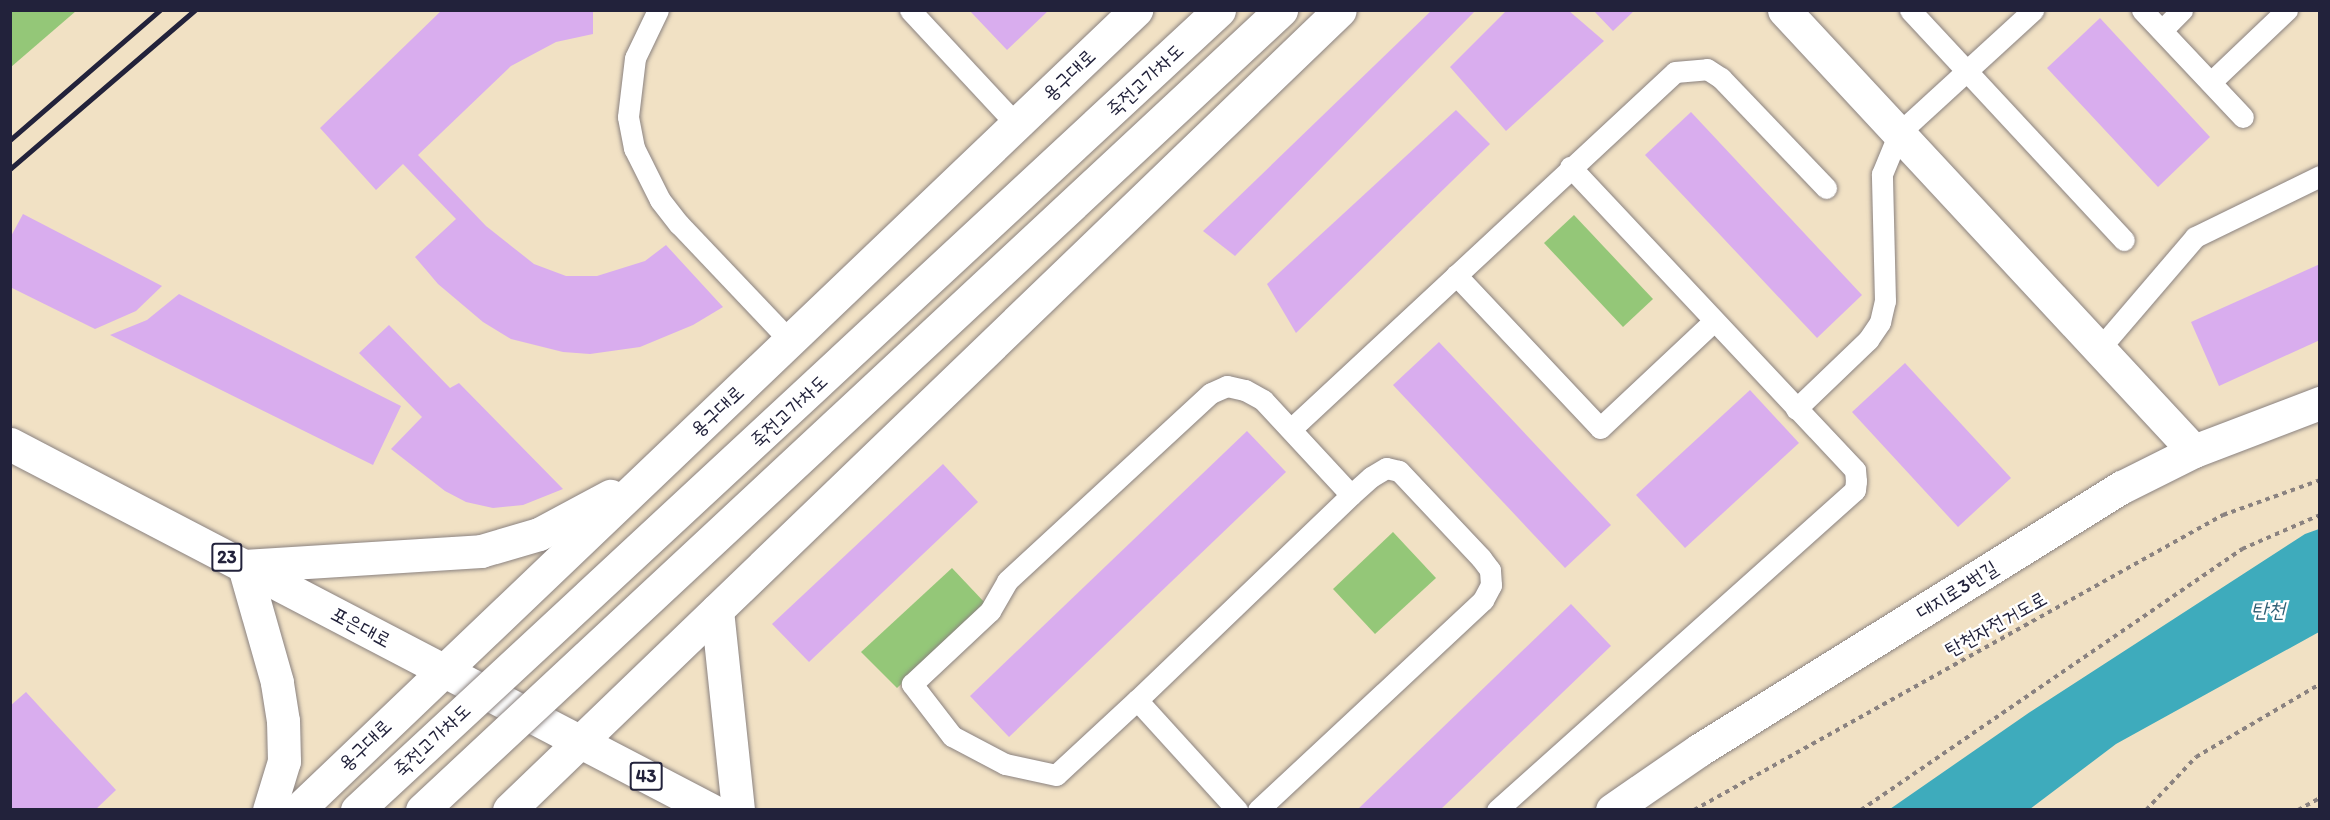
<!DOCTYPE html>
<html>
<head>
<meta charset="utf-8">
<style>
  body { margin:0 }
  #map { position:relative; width:2330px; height:820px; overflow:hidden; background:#f1e1c4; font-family:Itim,"Poor Story",sans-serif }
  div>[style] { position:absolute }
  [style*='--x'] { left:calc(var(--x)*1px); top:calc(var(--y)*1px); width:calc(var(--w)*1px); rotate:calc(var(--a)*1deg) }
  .green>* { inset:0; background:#94c778 }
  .water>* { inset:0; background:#3eabbc }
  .building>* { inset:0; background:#d9adee }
  .path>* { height:4px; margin-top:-2px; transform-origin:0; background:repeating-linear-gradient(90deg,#8a8280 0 4.5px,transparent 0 9px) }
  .roads { filter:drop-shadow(0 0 2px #8a8280) drop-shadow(0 0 2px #8a8280) }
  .lane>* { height:21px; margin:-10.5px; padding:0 10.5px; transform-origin:10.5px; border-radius:10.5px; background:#fff }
  .street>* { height:33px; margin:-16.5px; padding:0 16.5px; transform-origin:16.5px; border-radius:16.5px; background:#fff }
  .primary>* { height:33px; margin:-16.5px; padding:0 16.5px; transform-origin:16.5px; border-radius:16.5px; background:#fff }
  .rail>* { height:4.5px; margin:-2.25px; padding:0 2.25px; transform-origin:2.25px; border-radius:2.25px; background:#22223b }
  .bridges { filter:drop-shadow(0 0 2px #8a8280) drop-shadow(0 0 2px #8a8280) }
  .primary-bridge>* { height:33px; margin:-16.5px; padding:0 16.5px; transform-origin:16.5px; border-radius:16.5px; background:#fff }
  span { translate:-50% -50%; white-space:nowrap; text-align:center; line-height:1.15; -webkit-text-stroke:4.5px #fff; paint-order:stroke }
  .shield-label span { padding:2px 4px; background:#fff; border:2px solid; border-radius:4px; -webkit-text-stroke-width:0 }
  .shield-label { font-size:18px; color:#22223b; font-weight:700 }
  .street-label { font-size:20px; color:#22223b }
  .water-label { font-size:21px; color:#2f6075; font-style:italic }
  .frame { position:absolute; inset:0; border:12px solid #22223b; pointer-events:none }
</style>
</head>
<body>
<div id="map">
  <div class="green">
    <i style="clip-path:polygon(11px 10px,76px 10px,76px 11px,11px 67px)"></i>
    <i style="clip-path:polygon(1574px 215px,1653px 299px,1623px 327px,1544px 243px)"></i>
    <i style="clip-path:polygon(1393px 532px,1436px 578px,1375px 634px,1333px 589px)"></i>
    <i style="clip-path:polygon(952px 568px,986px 604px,897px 688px,861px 652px)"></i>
  </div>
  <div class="water">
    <i style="clip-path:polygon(2319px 529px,2319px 632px,2116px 744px,2030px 809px,1890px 809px,2030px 712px,2305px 534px)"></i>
  </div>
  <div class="building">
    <i style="clip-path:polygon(442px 10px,593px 10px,593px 34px,556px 42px,511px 66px,418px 155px,486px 226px,534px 264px,566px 276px,597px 276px,645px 261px,666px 245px,723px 307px,693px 325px,640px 347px,590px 354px,563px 352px,511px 339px,483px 322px,438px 284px,415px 257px,456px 219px,403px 164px,376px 190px,320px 128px)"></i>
    <i style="clip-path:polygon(969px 10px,1049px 10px,1007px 50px)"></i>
    <i style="clip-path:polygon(1432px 10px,1476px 10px,1235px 256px,1203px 231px)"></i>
    <i style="clip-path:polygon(1507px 10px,1568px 10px,1604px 41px,1506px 131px,1450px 67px)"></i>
    <i style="clip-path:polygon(1593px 10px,1635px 10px,1613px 31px)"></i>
    <i style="clip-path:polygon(2100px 18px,2210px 137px,2158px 187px,2047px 68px)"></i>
    <i style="clip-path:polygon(1456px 110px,1490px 144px,1296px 333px,1267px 284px)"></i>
    <i style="clip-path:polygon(1691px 112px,1862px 295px,1817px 338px,1645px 155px)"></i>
    <i style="clip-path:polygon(23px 214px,162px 286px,136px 311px,95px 329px,10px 287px,10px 238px)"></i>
    <i style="clip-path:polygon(2320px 264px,2320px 340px,2219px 386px,2191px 322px)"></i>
    <i style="clip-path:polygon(179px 294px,401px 406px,373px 465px,110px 335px,147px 320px)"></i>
    <i style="clip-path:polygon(389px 325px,450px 388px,459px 383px,563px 489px,523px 505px,493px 508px,466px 502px,445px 491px,391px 449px,422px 417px,359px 353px)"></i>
    <i style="clip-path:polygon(1439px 342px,1611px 525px,1565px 568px,1393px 385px)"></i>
    <i style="clip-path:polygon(1905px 363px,2011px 478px,1958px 527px,1852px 412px)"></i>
    <i style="clip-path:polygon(1750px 390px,1799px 443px,1685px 548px,1636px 495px)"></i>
    <i style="clip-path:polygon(1247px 431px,1286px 472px,1009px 737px,970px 696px)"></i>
    <i style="clip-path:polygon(943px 464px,978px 502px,809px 662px,772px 624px)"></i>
    <i style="clip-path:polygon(1571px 604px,1611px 646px,1440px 810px,1357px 810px)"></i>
    <i style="clip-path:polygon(26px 692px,116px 790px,95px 810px,10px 810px,10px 706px)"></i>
  </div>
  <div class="path">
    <i style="--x:1694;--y:810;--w:606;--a:-29.15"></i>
    <i style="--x:2223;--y:515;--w:103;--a:-19.8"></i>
    <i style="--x:1861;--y:810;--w:462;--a:-34.4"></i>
    <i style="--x:2242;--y:549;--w:85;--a:-23.6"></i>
    <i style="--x:2146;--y:810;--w:73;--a:-46.7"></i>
    <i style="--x:2196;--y:757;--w:144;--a:-30.5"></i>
    <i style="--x:2298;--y:810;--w:25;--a:-29"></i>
  </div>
  <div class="roads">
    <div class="lane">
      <i style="--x:658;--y:10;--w:53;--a:115.6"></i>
      <i style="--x:635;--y:58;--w:59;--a:96.8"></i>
      <i style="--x:628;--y:117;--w:32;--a:79"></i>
      <i style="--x:634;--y:148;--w:58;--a:63.4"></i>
      <i style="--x:660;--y:200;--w:31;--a:52"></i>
      <i style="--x:679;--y:224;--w:163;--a:46.5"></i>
      <i style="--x:910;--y:10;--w:157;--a:47.1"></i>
      <i style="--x:1910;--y:10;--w:314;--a:47.1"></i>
      <i style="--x:2142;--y:10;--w:147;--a:46.7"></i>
      <i style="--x:2163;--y:29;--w:27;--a:-45"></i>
      <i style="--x:2211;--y:82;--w:105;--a:-43.5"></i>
      <i style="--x:1456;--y:275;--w:210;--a:46.7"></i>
      <i style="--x:1600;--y:428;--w:156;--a:-43.2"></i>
      <i style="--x:2100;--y:348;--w:146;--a:-49.4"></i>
      <i style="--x:2195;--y:237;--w:139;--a:-26"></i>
      <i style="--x:1796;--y:409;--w:100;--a:-43.8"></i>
      <i style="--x:1868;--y:340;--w:22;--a:-56"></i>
      <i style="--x:1880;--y:322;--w:22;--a:-77"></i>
      <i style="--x:1885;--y:301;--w:127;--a:-91.4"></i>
      <i style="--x:1882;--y:174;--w:44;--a:-67.5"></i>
      <i style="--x:1899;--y:133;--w:182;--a:-42.5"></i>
      <i style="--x:1291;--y:429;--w:524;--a:-42.91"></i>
      <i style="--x:1675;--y:72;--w:32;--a:-5"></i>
      <i style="--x:1707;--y:69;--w:17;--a:33"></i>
      <i style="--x:1721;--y:78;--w:152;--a:46.3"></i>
      <i style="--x:1137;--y:700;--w:149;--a:47.7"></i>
      <i style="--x:1258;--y:810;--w:308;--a:-43"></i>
      <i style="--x:1483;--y:600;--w:17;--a:-62"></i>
      <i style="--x:1491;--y:585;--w:15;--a:-94"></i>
      <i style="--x:1490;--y:570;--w:15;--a:-127"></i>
      <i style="--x:1481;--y:558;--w:120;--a:-133.3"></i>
      <i style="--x:1399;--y:471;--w:13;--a:-167"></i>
      <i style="--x:1386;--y:468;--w:17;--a:149"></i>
      <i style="--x:1371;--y:477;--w:27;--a:138"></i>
      <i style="--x:1351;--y:495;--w:296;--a:136.2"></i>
      <i style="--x:1137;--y:700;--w:110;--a:137.2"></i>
      <i style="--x:1056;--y:775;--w:52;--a:-167.8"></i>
      <i style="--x:1005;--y:764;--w:60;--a:-152.2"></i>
      <i style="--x:952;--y:736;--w:66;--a:-127.6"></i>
      <i style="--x:912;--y:684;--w:107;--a:-43.1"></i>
      <i style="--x:990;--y:611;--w:34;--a:-60"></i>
      <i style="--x:1007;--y:581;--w:277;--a:-42.7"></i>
      <i style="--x:1211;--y:393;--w:17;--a:-24"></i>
      <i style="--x:1227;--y:386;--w:18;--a:13"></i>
      <i style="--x:1245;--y:390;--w:21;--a:29"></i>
      <i style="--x:1263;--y:400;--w:129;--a:47.2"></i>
      <i style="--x:1497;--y:810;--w:480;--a:-41.8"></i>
      <i style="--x:1855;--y:490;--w:9;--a:-84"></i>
      <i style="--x:1856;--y:481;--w:11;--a:-95"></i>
      <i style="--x:1855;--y:470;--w:416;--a:-133.2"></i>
    </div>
    <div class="street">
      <i style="--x:1784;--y:10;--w:602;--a:47.09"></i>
      <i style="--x:1612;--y:810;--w:106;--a:-34.6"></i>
      <i style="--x:1699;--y:750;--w:498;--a:-31.9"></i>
      <i style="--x:2122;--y:487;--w:80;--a:-26.6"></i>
      <i style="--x:2194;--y:451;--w:135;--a:-20.9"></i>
    </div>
    <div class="primary">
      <i style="--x:10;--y:444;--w:791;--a:27.57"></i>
      <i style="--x:717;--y:610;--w:201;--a:84"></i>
      <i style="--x:269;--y:810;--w:51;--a:-73"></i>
      <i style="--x:284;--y:761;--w:40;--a:-91.4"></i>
      <i style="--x:283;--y:721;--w:39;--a:-99"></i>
      <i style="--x:277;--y:682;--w:121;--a:-105.9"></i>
      <i style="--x:244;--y:566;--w:237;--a:-3.6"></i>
      <i style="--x:481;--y:551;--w:60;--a:-16.3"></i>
      <i style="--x:539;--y:534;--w:81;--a:-28.2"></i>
      <i style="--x:298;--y:810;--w:1159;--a:-43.67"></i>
      <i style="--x:509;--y:810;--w:1153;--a:-43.91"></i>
    </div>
  </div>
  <div class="rail">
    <i style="--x:10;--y:140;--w:198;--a:-40.9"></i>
    <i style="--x:10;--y:169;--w:244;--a:-40.7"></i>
  </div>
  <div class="bridges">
    <div class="primary-bridge">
      <i style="--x:357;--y:810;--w:1176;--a:-42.86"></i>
      <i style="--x:422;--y:810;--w:1174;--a:-42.96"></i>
    </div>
  </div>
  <div class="shield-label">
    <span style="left:227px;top:557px">23</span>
    <span style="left:646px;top:776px">43</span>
  </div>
  <div class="street-label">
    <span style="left:1069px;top:75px;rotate:-44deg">용구대로</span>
    <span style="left:1145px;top:80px;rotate:-43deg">죽전고가차도</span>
    <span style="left:717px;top:411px;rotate:-43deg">용구대로</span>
    <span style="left:789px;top:411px;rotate:-43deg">죽전고가차도</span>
    <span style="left:1957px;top:590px;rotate:-32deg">대지로3번길</span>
    <span style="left:1996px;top:624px;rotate:-29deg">탄천자전거도로</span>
    <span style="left:361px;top:627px;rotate:28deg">포은대로</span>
    <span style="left:432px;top:740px;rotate:-43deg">죽전고가차도</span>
    <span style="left:365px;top:745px;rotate:-44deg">용구대로</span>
  </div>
  <div class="water-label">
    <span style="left:2268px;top:610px">탄천</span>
  </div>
  <div class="frame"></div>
</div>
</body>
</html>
